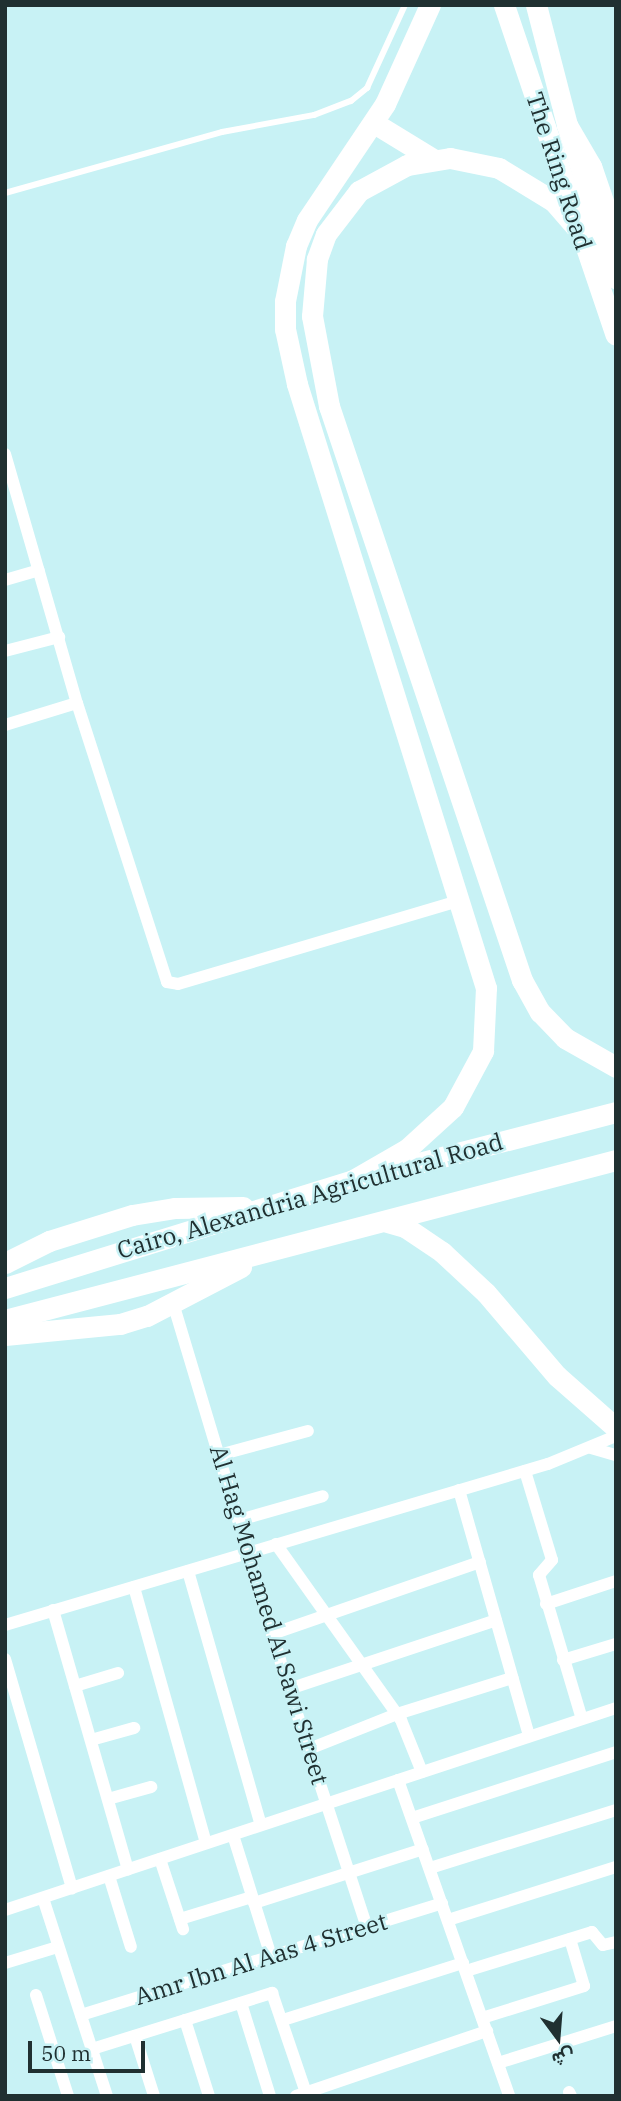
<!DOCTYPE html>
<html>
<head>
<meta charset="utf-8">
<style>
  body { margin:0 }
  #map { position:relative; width:621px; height:2101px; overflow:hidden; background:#c8f2f5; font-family:"IBM Plex Serif",Vazirmatn,serif }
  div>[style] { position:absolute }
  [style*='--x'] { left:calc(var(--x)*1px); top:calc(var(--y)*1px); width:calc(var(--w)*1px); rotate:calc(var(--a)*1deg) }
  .service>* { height:6px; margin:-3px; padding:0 3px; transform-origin:3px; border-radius:3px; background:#fff }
  .minor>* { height:12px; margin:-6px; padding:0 6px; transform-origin:6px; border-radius:6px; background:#fff }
  .primary>* { height:21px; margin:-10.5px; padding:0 10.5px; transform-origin:10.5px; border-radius:10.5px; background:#fff }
  .trunk>* { height:21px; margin:-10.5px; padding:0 10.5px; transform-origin:10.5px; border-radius:10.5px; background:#fff }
  span { translate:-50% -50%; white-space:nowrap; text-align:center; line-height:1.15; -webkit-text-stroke:5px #c8f2f5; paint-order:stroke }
  .street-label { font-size:24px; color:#203031 }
  .frame { position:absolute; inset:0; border:7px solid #203031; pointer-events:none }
  .north { position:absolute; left:523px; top:2003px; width:70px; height:70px; -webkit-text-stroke:5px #c8f2f5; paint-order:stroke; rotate:164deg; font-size:19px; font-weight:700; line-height:28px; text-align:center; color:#203031 }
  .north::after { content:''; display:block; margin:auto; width:24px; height:32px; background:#203031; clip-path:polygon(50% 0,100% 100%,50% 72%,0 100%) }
  .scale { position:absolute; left:28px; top:2041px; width:117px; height:32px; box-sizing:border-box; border:4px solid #203031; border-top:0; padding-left:9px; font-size:21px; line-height:24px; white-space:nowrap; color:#203031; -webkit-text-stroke:5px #c8f2f5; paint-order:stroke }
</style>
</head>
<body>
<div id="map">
  <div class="service">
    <i style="--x:5;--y:193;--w:225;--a:-15.7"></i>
    <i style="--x:222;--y:132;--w:94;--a:-10.5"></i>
    <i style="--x:314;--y:115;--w:40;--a:-21"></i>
    <i style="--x:351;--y:101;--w:21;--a:-39"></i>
    <i style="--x:367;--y:88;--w:91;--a:-65.4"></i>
  </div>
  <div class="minor">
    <i style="--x:5;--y:454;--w:259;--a:73.9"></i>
    <i style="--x:77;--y:703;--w:293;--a:72.1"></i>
    <i style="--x:167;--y:982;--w:11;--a:10"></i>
    <i style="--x:178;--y:984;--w:295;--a:-16.5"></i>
    <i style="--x:5;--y:580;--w:35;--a:-16"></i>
    <i style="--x:5;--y:651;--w:56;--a:-14.5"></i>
    <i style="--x:5;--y:725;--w:75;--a:-17"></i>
    <i style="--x:173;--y:1303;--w:403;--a:73.3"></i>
    <i style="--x:289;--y:1689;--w:250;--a:71.9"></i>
    <i style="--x:591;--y:1448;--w:26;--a:16"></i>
    <i style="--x:219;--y:1455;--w:92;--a:-15.1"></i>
    <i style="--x:525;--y:1471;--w:93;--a:73.1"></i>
    <i style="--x:552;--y:1560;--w:20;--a:131"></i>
    <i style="--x:539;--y:1575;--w:150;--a:73.4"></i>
    <i style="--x:459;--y:1490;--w:256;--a:74.1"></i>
    <i style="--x:239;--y:1520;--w:87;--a:-15.9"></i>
    <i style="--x:276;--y:1544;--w:216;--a:54.6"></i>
    <i style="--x:401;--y:1720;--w:56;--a:68"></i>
    <i style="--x:188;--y:1571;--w:264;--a:74"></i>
    <i style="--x:134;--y:1587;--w:266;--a:74.3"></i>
    <i style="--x:546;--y:1604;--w:74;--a:-18.2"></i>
    <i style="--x:53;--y:1610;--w:270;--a:73.9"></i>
    <i style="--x:5;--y:1625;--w:566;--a:-16.52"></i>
    <i style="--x:548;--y:1464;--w:74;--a:-22.4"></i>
    <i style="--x:272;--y:1634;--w:220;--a:-19.1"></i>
    <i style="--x:5;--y:1659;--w:239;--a:73.7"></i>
    <i style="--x:563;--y:1660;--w:55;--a:-16.8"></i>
    <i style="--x:75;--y:1686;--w:45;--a:-16.8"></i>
    <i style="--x:289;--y:1689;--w:218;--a:-18.4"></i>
    <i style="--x:91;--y:1740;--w:45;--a:-15.6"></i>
    <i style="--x:309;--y:1749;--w:95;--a:-21.7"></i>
    <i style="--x:397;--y:1714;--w:121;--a:-17.4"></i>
    <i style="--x:398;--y:1780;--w:335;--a:70.6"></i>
    <i style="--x:108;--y:1799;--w:45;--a:-15.6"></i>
    <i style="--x:412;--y:1818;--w:214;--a:-17.9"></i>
    <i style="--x:233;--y:1835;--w:127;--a:72.6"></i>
    <i style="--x:160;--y:1859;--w:74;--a:71.8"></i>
    <i style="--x:430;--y:1868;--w:195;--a:-17.3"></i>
    <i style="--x:109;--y:1876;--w:74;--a:72.8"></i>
    <i style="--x:43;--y:1898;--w:208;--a:72.1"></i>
    <i style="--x:254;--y:1903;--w:177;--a:-17.7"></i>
    <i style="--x:5;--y:1910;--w:644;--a:-18.29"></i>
    <i style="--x:180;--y:1919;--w:75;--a:-17"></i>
    <i style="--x:448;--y:1920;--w:176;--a:-17.5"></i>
    <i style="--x:5;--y:1963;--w:55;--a:-16.8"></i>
    <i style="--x:466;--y:1971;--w:132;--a:-17.2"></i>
    <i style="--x:592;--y:1932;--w:17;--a:50"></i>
    <i style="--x:603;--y:1945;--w:13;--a:-13"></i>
    <i style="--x:36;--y:1995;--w:106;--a:72.4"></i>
    <i style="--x:241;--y:2003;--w:97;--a:72.7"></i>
    <i style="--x:81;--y:2015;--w:378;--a:-17.2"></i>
    <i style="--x:482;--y:2018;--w:107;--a:-17.4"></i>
    <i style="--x:584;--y:1986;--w:49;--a:-106.6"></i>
    <i style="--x:185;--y:2020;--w:80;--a:72.5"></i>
    <i style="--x:283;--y:2020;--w:189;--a:-17.6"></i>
    <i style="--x:135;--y:2036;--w:63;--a:72.4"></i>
    <i style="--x:92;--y:2049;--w:189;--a:-17.3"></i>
    <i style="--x:272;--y:1993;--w:109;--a:71.2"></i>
    <i style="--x:498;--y:2063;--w:124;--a:-17.4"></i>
    <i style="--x:569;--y:2092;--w:4;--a:63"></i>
    <i style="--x:296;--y:2096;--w:202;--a:-18.8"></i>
  </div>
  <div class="primary">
    <i style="--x:504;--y:5;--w:348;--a:71.3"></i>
    <i style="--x:536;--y:5;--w:124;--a:75.5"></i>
    <i style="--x:567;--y:125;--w:161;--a:72.2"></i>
  </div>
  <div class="trunk">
    <i style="--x:374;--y:123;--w:69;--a:31.4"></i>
    <i style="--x:567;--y:125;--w:48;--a:59.7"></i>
    <i style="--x:591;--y:166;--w:77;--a:71.1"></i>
    <i style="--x:575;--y:226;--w:33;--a:-131"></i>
    <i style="--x:553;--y:201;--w:63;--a:-148.6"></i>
    <i style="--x:499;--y:168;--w:50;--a:-168.5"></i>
    <i style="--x:450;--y:158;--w:44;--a:170.8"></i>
    <i style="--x:407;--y:165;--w:55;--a:151.6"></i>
    <i style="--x:359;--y:191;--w:54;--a:127.5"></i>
    <i style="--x:326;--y:234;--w:27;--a:110"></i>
    <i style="--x:317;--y:259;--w:57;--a:95"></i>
    <i style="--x:312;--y:316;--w:92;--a:79.3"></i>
    <i style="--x:329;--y:406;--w:606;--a:71.42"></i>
    <i style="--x:522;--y:980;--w:37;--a:61"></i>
    <i style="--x:540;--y:1012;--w:36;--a:46"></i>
    <i style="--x:565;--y:1038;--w:59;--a:29.6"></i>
    <i style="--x:353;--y:1180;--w:62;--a:-29.9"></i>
    <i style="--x:407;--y:1149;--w:62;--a:-42.4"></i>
    <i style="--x:453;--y:1107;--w:64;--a:-61.8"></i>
    <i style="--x:483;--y:1051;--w:63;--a:-87.3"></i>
    <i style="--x:486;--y:988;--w:633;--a:-107.38"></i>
    <i style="--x:297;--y:384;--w:56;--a:-102.3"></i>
    <i style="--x:285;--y:329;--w:28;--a:-90"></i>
    <i style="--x:285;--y:301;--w:56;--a:-78.7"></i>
    <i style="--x:296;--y:246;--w:28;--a:-67"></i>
    <i style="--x:307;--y:220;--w:140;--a:-56.1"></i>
    <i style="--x:385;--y:104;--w:109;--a:-65.6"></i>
    <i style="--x:387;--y:1222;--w:19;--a:16"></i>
    <i style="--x:405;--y:1227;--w:45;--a:34"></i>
    <i style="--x:442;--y:1252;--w:60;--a:43"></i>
    <i style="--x:486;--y:1293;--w:109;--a:49.5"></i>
    <i style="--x:557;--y:1376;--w:79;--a:41.4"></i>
    <i style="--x:5;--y:1263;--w:49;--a:-26.6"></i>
    <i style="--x:49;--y:1241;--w:87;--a:-17.4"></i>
    <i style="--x:132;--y:1215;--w:44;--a:-9.2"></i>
    <i style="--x:175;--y:1208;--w:68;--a:-0.8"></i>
    <i style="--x:5;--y:1288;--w:364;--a:-17.2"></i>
    <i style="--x:353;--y:1180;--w:272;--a:-14.5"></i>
    <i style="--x:5;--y:1320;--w:632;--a:-14.67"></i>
    <i style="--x:5;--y:1335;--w:116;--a:-5.5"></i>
    <i style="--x:120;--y:1324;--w:28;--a:-17"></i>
    <i style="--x:147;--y:1316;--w:106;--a:-27.5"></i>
  </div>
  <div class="street-label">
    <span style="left:559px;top:171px;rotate:72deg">The Ring Road</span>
    <span style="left:310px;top:1196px;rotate:-16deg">Cairo, Alexandria Agricultural Road</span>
    <span style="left:269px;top:1615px;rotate:73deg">Al Hag Mohamed Al Sawi Street</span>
    <span style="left:261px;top:1959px;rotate:-17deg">Amr Ibn Al Aas 4 Street</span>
  </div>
  <div class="frame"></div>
  <div class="north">ش</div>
  <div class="scale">50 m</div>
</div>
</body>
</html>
